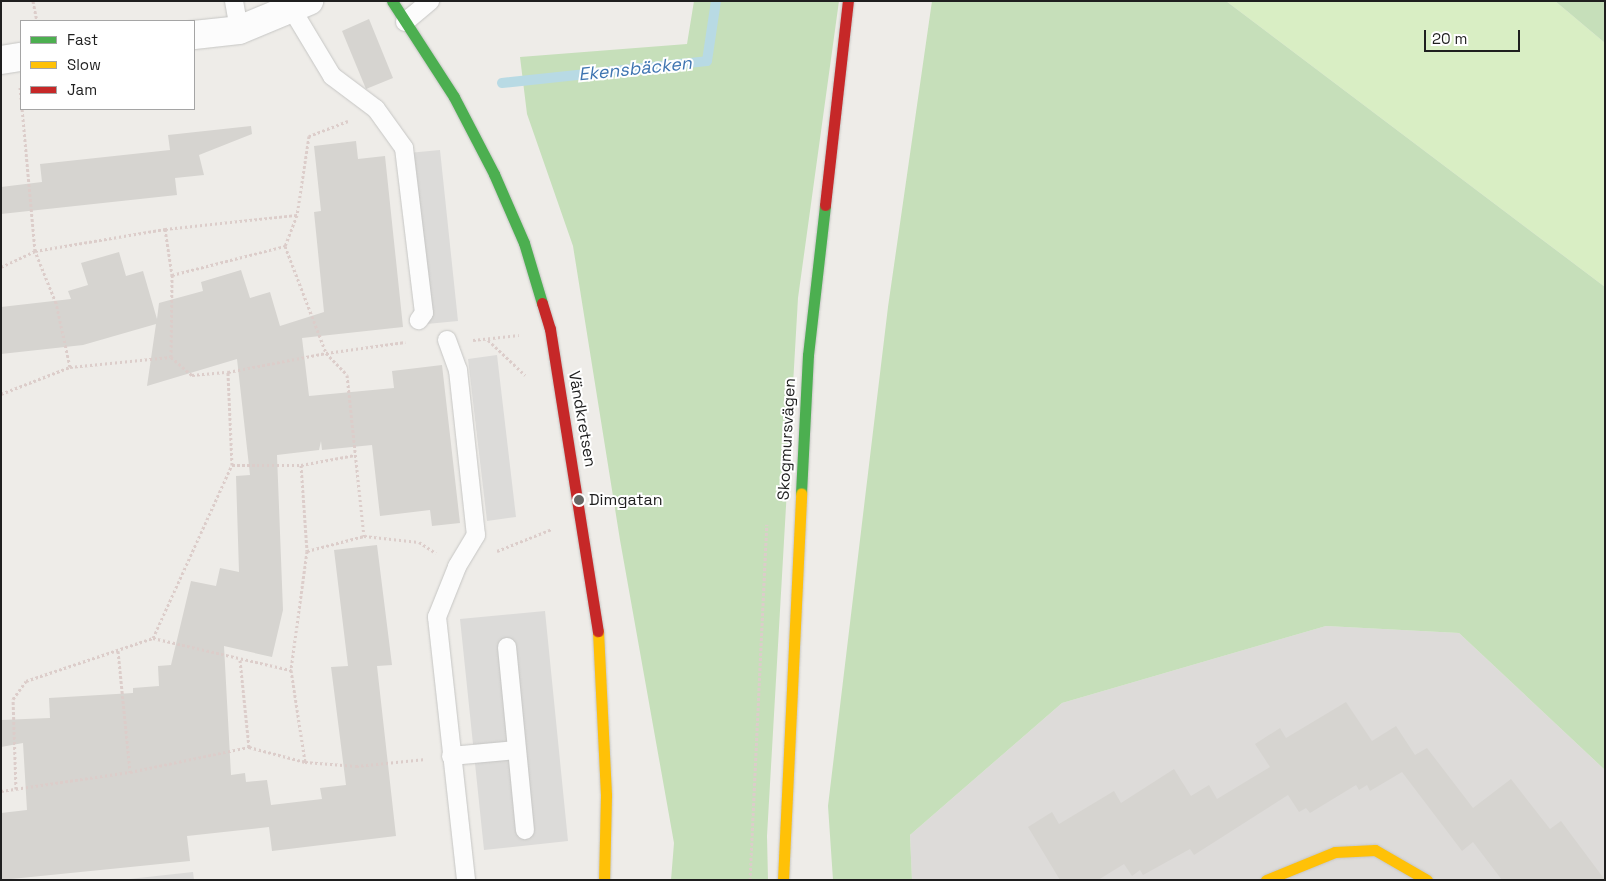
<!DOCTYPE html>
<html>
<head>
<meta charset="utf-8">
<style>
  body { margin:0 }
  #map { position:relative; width:1606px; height:881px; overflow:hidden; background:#eeece8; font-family:"Space Grotesk",sans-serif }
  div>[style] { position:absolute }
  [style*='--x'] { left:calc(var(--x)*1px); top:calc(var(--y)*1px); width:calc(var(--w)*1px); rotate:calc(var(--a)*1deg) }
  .residential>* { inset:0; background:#dddbd9 }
  .religious>* { inset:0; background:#dcdbd9 }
  .grass>* { inset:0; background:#d9eec4 }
  .forest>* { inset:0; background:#c6dfba }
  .stream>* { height:10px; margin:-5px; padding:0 5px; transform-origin:5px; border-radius:5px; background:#b8dae4 }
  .building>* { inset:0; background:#d6d4d0 }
  .path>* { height:3px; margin-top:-1.5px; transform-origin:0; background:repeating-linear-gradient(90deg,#dccdca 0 2.5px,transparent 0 5px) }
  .roads { filter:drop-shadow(0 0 1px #c6c6c4) drop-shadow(0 0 1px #c6c6c4) }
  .lane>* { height:18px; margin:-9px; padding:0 9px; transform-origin:9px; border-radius:9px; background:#fcfcfc }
  .street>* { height:28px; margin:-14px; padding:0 14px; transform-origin:14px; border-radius:14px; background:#fcfcfc }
  .fast>* { height:11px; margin:-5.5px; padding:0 5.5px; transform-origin:5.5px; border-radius:5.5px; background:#4caf50 }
  .slow>* { height:11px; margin:-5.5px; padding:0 5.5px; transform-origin:5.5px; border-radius:5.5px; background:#ffc107 }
  .jam>* { height:11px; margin:-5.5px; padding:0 5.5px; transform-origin:5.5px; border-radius:5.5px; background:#c62828 }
  .dots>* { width:14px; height:14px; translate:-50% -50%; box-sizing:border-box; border:2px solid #fff; border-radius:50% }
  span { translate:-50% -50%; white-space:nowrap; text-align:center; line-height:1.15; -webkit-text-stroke:4px #fff; paint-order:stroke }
  .street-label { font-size:16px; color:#1f1f1f }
  .poi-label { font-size:16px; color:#1f1f1f }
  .left { translate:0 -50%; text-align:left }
  .water-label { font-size:18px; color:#3f75b1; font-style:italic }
  .frame { position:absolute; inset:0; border:2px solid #1f1f1f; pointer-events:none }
  .legend { position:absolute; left:20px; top:20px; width:175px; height:90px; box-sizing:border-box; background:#fff; border:1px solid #a5a5a5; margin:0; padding:6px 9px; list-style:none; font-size:15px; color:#1f1f1f }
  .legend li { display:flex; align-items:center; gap:10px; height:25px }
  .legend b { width:25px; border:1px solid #a5a5a5 }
  .scale { position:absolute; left:1424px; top:30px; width:96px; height:22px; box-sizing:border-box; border:2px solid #1f1f1f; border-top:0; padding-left:6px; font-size:15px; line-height:18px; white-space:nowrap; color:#1f1f1f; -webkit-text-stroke:4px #fff; paint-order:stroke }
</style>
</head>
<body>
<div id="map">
  <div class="residential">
    <i style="clip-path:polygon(1326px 626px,1459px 633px,1605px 770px,1605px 880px,912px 880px,910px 835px,1062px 703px)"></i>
  </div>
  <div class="religious">
    <i style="clip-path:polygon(440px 150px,458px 321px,416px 325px,398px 154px)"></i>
    <i style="clip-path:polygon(497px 355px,516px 517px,487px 521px,468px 359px)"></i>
    <i style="clip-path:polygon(545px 611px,568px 841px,484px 850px,460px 619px)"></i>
    <i style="clip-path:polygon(193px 872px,194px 880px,120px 880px)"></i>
  </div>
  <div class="grass">
    <i style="clip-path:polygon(1226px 1px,1555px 1px,1605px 43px,1605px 287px)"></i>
  </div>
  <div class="forest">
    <i style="clip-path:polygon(694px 1px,839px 1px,798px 298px,767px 836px,768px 880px,671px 880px,674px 843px,620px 540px,573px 246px,527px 114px,520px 57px,687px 44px)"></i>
    <i style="clip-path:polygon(932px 1px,1226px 1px,1605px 287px,1605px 770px,1459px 633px,1326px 626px,1062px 703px,910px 835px,912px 880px,833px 880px,828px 806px,888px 307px)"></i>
    <i style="clip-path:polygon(1555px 1px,1605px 1px,1605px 43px)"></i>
  </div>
  <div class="stream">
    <i style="--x:502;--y:83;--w:206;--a:-6.1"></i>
    <i style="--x:707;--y:61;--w:61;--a:-81.5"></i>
  </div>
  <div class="building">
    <i style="clip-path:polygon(369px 19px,393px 78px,366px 89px,342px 31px)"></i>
    <i style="clip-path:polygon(251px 126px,252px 134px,199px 155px,204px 175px,175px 178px,177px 195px,1px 214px,1px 187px,42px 182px,40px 164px,170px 150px,168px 135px)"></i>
    <i style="clip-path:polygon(356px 141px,358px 159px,385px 156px,403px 327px,302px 338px,309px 396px,394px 388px,392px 371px,442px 365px,460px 523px,432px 526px,430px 510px,380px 516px,372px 445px,322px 450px,321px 441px,319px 450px,277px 455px,283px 610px,272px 657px,224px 646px,231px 775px,245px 773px,246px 782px,267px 780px,271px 805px,322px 799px,320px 788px,346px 785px,331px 667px,348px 666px,334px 550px,377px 545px,392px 665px,377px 666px,396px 836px,272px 851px,269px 827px,187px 836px,190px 861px,1px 880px,1px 813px,27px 810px,23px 743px,1px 747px,1px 720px,50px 718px,49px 698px,133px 693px,133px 688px,159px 686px,158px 666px,171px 665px,191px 581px,216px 586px,220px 568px,239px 572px,236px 476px,250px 475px,237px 359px,147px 386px,156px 324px,83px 345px,1px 354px,1px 307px,71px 299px,68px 291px,88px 285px,81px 263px,119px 252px,126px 276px,143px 271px,157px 319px,159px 303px,203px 291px,201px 282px,241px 270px,250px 298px,270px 292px,280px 326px,324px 312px,314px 212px,321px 211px,314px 146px)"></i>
    <i style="clip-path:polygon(1346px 702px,1372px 741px,1396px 726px,1415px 755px,1427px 748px,1473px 808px,1511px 779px,1550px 829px,1561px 821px,1605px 880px,1502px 880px,1473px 842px,1462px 851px,1402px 772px,1370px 791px,1367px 785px,1359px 790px,1356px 785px,1310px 813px,1306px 808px,1299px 812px,1288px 795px,1194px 855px,1190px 849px,1143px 875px,1140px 870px,1132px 876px,1124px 864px,1098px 880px,1060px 880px,1028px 827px,1052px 812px,1059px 824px,1114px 791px,1121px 803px,1174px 769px,1191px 796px,1209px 785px,1217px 799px,1270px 767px,1255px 744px,1280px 728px,1286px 738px)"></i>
  </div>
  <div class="path">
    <i style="--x:33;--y:1;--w:20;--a:79"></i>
    <i style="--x:20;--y:87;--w:12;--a:85"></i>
    <i style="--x:348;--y:121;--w:42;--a:159"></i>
    <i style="--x:309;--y:136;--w:80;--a:98.6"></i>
    <i style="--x:297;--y:215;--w:33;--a:111"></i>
    <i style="--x:285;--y:246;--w:115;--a:69"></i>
    <i style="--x:326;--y:353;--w:80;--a:-7.9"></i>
    <i style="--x:165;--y:229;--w:47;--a:81.3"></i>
    <i style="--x:1;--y:267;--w:38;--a:-25"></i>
    <i style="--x:35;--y:251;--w:132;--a:-9.6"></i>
    <i style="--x:165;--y:229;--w:133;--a:-6.1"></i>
    <i style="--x:473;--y:340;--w:46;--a:-6.2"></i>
    <i style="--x:488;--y:340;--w:51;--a:43.4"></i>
    <i style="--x:171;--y:357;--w:82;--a:-89.3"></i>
    <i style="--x:172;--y:275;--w:117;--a:-14.4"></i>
    <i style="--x:70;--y:367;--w:101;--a:-5.7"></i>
    <i style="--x:171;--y:357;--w:28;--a:41"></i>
    <i style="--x:192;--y:375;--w:36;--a:-5"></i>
    <i style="--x:228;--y:372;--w:100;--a:-11"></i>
    <i style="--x:326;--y:353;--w:30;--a:46"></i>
    <i style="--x:347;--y:375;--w:162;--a:84"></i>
    <i style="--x:1;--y:394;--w:74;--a:-21.4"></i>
    <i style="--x:70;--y:367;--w:66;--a:-102.3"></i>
    <i style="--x:56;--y:303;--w:56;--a:-112"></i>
    <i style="--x:35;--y:251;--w:143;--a:-95.2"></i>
    <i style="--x:232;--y:465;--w:69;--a:0"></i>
    <i style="--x:301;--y:465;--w:55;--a:-10.5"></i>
    <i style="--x:301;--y:465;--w:86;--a:86"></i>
    <i style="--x:307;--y:551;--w:120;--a:97.7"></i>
    <i style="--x:291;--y:670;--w:93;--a:81.3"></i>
    <i style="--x:307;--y:551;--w:59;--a:-14.7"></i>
    <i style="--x:364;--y:536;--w:55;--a:6.2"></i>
    <i style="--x:419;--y:542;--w:20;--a:33"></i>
    <i style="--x:497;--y:551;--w:59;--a:-21.8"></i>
    <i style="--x:153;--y:638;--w:142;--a:13.1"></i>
    <i style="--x:118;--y:651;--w:122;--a:84.3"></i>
    <i style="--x:240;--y:660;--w:87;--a:84.1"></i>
    <i style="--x:16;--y:789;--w:90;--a:-91.9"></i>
    <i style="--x:13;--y:699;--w:22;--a:-54"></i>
    <i style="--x:26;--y:681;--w:134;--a:-18.7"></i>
    <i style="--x:153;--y:638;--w:190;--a:-65.5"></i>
    <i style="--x:232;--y:465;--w:93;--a:-92.5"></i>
    <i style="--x:1;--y:791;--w:130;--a:-8.4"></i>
    <i style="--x:130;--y:772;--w:122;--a:-11.9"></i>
    <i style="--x:249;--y:747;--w:58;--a:15"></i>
    <i style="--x:305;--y:762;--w:51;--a:4.5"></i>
    <i style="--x:356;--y:766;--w:70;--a:-5.7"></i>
    <i style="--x:750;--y:880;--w:356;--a:-87.3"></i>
  </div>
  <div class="roads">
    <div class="lane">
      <i style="--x:234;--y:1;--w:29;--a:80"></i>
      <i style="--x:293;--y:11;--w:76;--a:59"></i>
      <i style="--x:332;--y:76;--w:55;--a:36.9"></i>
      <i style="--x:376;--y:109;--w:48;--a:54.3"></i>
      <i style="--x:404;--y:148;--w:166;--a:83.1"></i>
      <i style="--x:424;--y:313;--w:9;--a:126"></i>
      <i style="--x:405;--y:22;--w:33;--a:-40"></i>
      <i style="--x:447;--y:340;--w:32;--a:70"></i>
      <i style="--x:458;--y:370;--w:166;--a:83.8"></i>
      <i style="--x:476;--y:535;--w:37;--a:121"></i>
      <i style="--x:457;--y:567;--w:54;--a:111.8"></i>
      <i style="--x:437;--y:617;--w:265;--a:83.7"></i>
      <i style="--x:507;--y:647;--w:184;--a:84.4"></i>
      <i style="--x:451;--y:756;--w:66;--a:-5.2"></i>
    </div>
    <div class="street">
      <i style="--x:194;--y:35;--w:45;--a:-6.3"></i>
      <i style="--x:239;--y:30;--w:76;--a:-22.5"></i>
      <i style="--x:1;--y:60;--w:20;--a:-9"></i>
    </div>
    <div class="fast">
      <i style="--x:392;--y:1;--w:114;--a:57.1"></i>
      <i style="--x:454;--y:97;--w:87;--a:62.5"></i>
      <i style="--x:494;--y:174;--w:75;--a:66.5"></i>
      <i style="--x:524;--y:243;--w:63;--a:73.3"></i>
      <i style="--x:801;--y:493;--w:138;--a:-87.1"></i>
      <i style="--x:808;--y:355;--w:151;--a:-83.5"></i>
    </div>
    <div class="slow">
      <i style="--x:598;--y:631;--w:164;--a:87.2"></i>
      <i style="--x:606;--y:795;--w:85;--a:91.3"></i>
      <i style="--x:783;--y:880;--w:387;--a:-87.3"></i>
      <i style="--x:1266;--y:880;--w:74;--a:-22.1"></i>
      <i style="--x:1335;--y:852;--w:40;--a:-2.9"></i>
      <i style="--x:1375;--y:850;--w:60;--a:30"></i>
    </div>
    <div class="jam">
      <i style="--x:825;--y:205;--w:205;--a:-83.6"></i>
      <i style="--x:542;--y:303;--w:27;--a:73"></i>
      <i style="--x:550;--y:329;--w:306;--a:81"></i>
    </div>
  </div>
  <div class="dots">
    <i style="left:579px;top:500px;background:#676765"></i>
  </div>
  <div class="street-label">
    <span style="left:582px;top:419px;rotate:80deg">Vändkretsen</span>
    <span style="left:787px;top:439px;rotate:-87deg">Skogmursvägen</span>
  </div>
  <div class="poi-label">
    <span class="left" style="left:589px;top:500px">Dimgatan</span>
  </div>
  <div class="water-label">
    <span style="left:635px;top:69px;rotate:-6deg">Ekensbäcken</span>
  </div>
  <div class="frame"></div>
  <ul class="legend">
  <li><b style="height:6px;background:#4caf50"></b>Fast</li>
  <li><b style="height:6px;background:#ffc107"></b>Slow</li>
  <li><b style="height:6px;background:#c62828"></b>Jam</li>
  </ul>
  <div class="scale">20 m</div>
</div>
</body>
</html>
